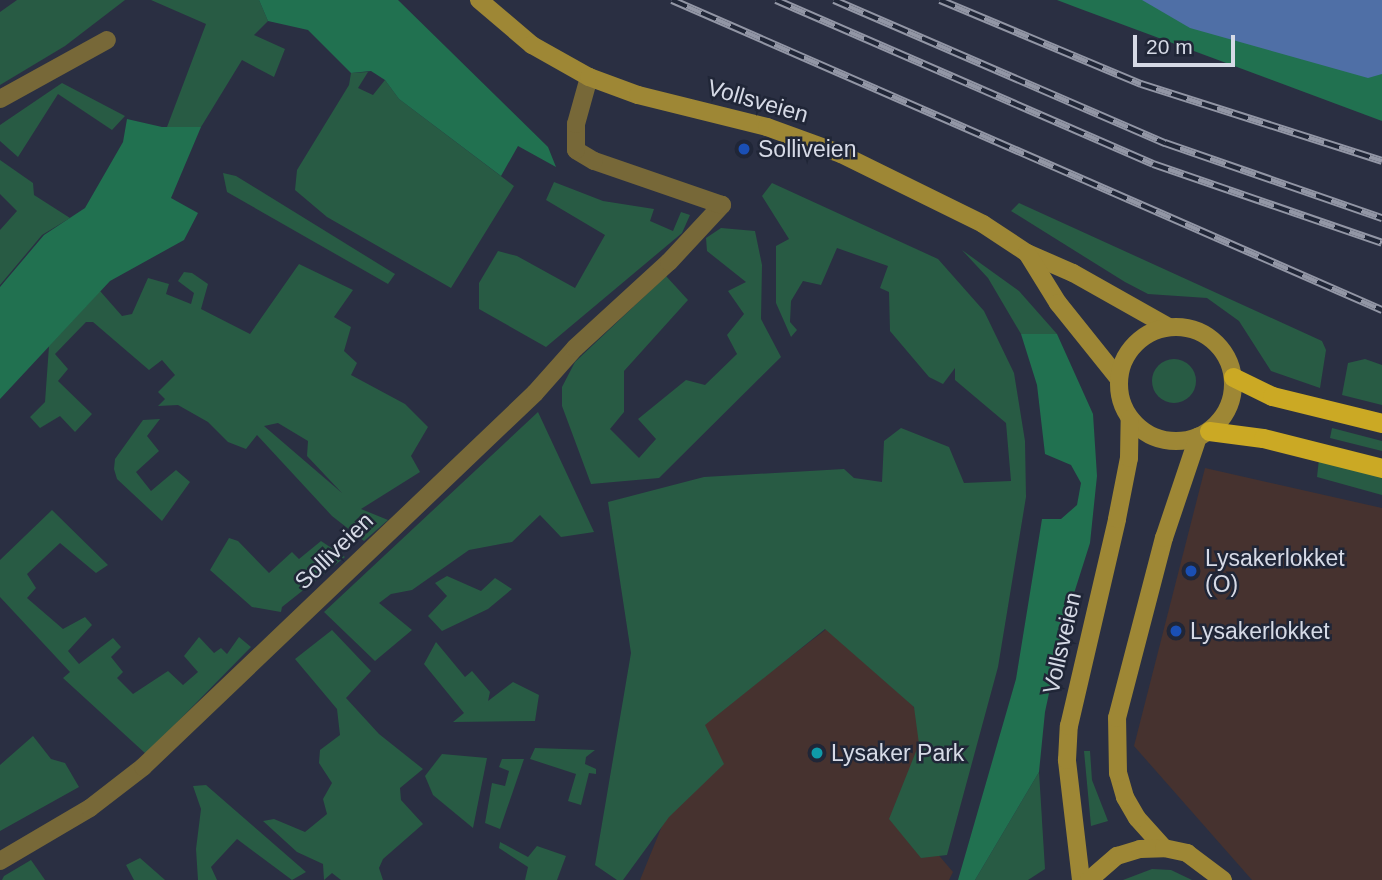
<!DOCTYPE html>
<html>
<head>
<meta charset="utf-8">
<style>
  body { margin:0 }
  #map { position:relative; width:1382px; height:880px; overflow:hidden; background:#2a2f42; font-family:Arial,sans-serif }
  div>[style] { position:absolute }
  [style*='--x'] { left:calc(var(--x)*1px); top:calc(var(--y)*1px); width:calc(var(--w)*1px); rotate:calc(var(--a)*1deg) }
  .commercial>* { inset:0; background:#46322f }
  .green>* { inset:0; background:#285b44 }
  .round { border-radius:50% }
  .forest>* { inset:0; background:#217150 }
  .water>* { inset:0; background:#4f6fa6 }
  .minor>* { height:18px; margin:-9px; padding:0 9px; transform-origin:9px; border-radius:9px; background:#776838 }
  .secondary>* { height:18px; margin:-9px; padding:0 9px; transform-origin:9px; border-radius:9px; background:#9e8735 }
  .secondary>.ring { margin:-9px; padding:0; box-sizing:content-box; background:none; border:18px solid #9e8735; border-radius:50% }
  .trunk>* { height:19px; margin:-9.5px; padding:0 9.5px; transform-origin:9.5px; border-radius:9.5px; background:#cba924 }
  .rail>* { height:8px; margin-top:-4px; transform-origin:0; background:repeating-linear-gradient(90deg,#202637 0 16px,#9296a5 0 32px); box-sizing:border-box; border-block:2px solid #9296a5 }
  .dots>* { width:19px; height:19px; translate:-50% -50%; box-sizing:border-box; border:4px solid #202637; border-radius:50% }
  span { translate:-50% -50%; white-space:nowrap; text-align:center; line-height:1.15; -webkit-text-stroke:5px #202637; paint-order:stroke }
  .street-label { font-size:23px; color:#d6dae6 }
  .poi-label { font-size:23px; color:#d6dae6 }
  .left { translate:0 -50%; text-align:left }
  .scale { position:absolute; left:1133px; top:35px; width:102px; height:32px; box-sizing:border-box; border:4px solid #d6dae6; border-top:0; padding-left:9px; font-size:21px; line-height:24px; white-space:nowrap; color:#d6dae6; -webkit-text-stroke:5px #202637; paint-order:stroke }
</style>
</head>
<body>
<div id="map">
  <div class="commercial">
    <i style="clip-path:polygon(1205px 468px,1382px 508px,1382px 880px,1252px 880px,1134px 746px)"></i>
    <i style="clip-path:polygon(850px 611px,936px 741px,895px 804px,953px 872px,949px 880px,640px 880px,704px 723px)"></i>
  </div>
  <div class="green">
    <i style="clip-path:polygon(17px 0,125px 0,65px 46px,0 85px,0 12px)"></i>
    <i style="clip-path:polygon(151px 0,259px 0,268px 21px,254px 35px,285px 49px,274px 77px,242px 60px,201px 127px,167px 127px,206px 24px)"></i>
    <i style="clip-path:polygon(368px 72px,358px 88px,373px 95px,385px 80px,399px 99px,514px 186px,451px 288px,327px 217px,295px 190px,297px 170px,349px 85px,351px 73px)"></i>
    <i style="clip-path:polygon(62px 83px,125px 116px,112px 130px,58px 94px,18px 157px,0 141px,0 125px)"></i>
    <i style="clip-path:polygon(0 160px,33px 183px,34px 195px,70px 218px,42px 235px,0 285px,0 230px,17px 211px,0 194px)"></i>
    <i style="clip-path:polygon(223px 173px,236px 176px,395px 274px,388px 284px,227px 192px)"></i>
    <i style="clip-path:polygon(554px 182px,603px 201px,654px 209px,650px 221px,673px 231px,681px 212px,690px 215px,682px 233px,546px 347px,479px 309px,479px 283px,498px 251px,517px 256px,575px 288px,605px 235px,546px 200px)"></i>
    <i style="clip-path:polygon(772px 183px,938px 259px,984px 311px,1014px 373px,1025px 441px,1026px 497px,998px 667px,947px 855px,921px 858px,889px 819px,919px 744px,914px 707px,825px 629px,705px 725px,724px 764px,669px 817px,623px 880px,617px 880px,595px 865px,631px 653px,608px 502px,704px 477px,844px 469px,854px 478px,882px 482px,884px 441px,901px 428px,949px 447px,964px 483px,1011px 481px,1006px 423px,955px 380px,955px 368px,943px 384px,929px 377px,890px 331px,889px 292px,880px 288px,888px 266px,837px 248px,821px 285px,803px 281px,791px 301px,790px 322px,797px 330px,791px 337px,776px 303px,776px 246px,789px 239px,762px 196px)"></i>
    <i style="clip-path:polygon(1019px 203px,1322px 341px,1326px 350px,1320px 388px,1271px 371px,1239px 321px,1207px 298px,1148px 294px,1125px 282px,1011px 211px)"></i>
    <i style="clip-path:polygon(721px 228px,755px 231px,762px 265px,761px 319px,781px 357px,659px 478px,591px 484px,562px 406px,562px 387px,575px 362px,666px 276px,688px 300px,624px 371px,624px 412px,610px 429px,639px 458px,656px 439px,638px 419px,686px 380px,705px 385px,737px 354px,727px 335px,744px 314px,728px 291px,746px 282px,707px 251px,706px 238px)"></i>
    <i style="clip-path:polygon(962px 250px,1019px 291px,1057px 334px,1021px 334px,988px 278px)"></i>
    <i style="clip-path:polygon(evenodd,299px 264px,353px 290px,334px 317px,351px 327px,344px 351px,357px 363px,351px 375px,405px 404px,428px 427px,411px 456px,420px 472px,361px 509px,388px 520px,364px 541px,332px 516px,257px 435px,246px 449px,228px 442px,208px 422px,178px 405px,158px 406px,165px 399px,158px 392px,175px 375px,162px 360px,149px 370px,93px 322px,86px 322px,55px 354px,68px 369px,58px 381px,92px 414px,75px 432px,60px 416px,40px 428px,30px 417px,45px 402px,49px 346px,100px 291px,122px 316px,132px 314px,148px 278px,169px 284px,166px 294px,191px 304px,194px 293px,178px 281px,184px 272px,192px 273px,208px 284px,201px 309px,250px 334px,299px 264px,278px 423px,308px 441px,307px 456px,342px 493px,264px 426px,278px 423px)"></i>
    <i class="round" style="left:1152px;top:359px;width:44px;height:44px"></i>
    <i style="clip-path:polygon(1365px 359px,1382px 365px,1382px 405px,1342px 395px,1348px 363px)"></i>
    <i style="clip-path:polygon(538px 412px,594px 532px,561px 537px,540px 515px,512px 542px,469px 550px,412px 590px,391px 594px,379px 603px,412px 630px,375px 661px,324px 612px)"></i>
    <i style="clip-path:polygon(160px 419px,147px 436px,159px 451px,136px 472px,151px 491px,176px 470px,190px 482px,162px 521px,117px 479px,114px 469px,115px 459px,143px 420px)"></i>
    <i style="clip-path:polygon(1332px 428px,1382px 441px,1382px 451px,1330px 438px)"></i>
    <i style="clip-path:polygon(1319px 459px,1382px 477px,1382px 495px,1317px 477px)"></i>
    <i style="clip-path:polygon(52px 510px,108px 565px,96px 573px,60px 543px,27px 574px,36px 588px,27px 598px,63px 629px,85px 617px,92px 625px,68px 651px,79px 664px,113px 638px,121px 647px,111px 657px,123px 672px,117px 678px,133px 694px,168px 671px,183px 685px,198px 672px,184px 656px,199px 637px,214px 653px,221px 648px,227px 654px,239px 637px,251px 647px,146px 754px,63px 678px,70px 672px,0 597px,0 560px)"></i>
    <i style="clip-path:polygon(229px 538px,238px 541px,269px 573px,292px 552px,299px 559px,321px 541px,345px 557px,282px 607px,281px 612px,252px 607px,210px 570px)"></i>
    <i style="clip-path:polygon(447px 576px,481px 591px,495px 578px,512px 589px,488px 609px,442px 631px,428px 616px,447px 596px,435px 583px)"></i>
    <i style="clip-path:polygon(332px 630px,371px 671px,346px 698px,379px 734px,423px 769px,400px 788px,401px 800px,423px 824px,383px 859px,379px 868px,383px 880px,341px 880px,332px 873px,324px 880px,323px 864px,297px 852px,263px 821px,274px 819px,305px 832px,327px 814px,323px 799px,332px 783px,319px 763px,320px 750px,340px 735px,337px 709px,295px 659px)"></i>
    <i style="clip-path:polygon(436px 642px,465px 677px,472px 671px,490px 692px,488px 701px,513px 682px,539px 695px,535px 721px,453px 722px,464px 713px,424px 664px)"></i>
    <i style="clip-path:polygon(33px 736px,51px 759px,65px 763px,79px 787px,0 831px,0 765px)"></i>
    <i style="clip-path:polygon(535px 748px,595px 750px,586px 757px,585px 764px,596px 769px,596px 774px,589px 773px,581px 805px,568px 801px,576px 774px,530px 759px)"></i>
    <i style="clip-path:polygon(1084px 751px,1090px 751px,1092px 780px,1108px 821px,1091px 826px)"></i>
    <i style="clip-path:polygon(442px 754px,487px 758px,473px 828px,433px 795px,425px 776px)"></i>
    <i style="clip-path:polygon(502px 759px,524px 759px,500px 829px,485px 823px,492px 783px,505px 786px,509px 771px,499px 767px)"></i>
    <i style="clip-path:polygon(1039px 772px,1045px 869px,1028px 880px,975px 880px)"></i>
    <i style="clip-path:polygon(206px 785px,306px 872px,292px 880px,237px 839px,211px 867px,217px 880px,198px 880px,196px 849px,201px 809px,193px 786px)"></i>
    <i style="clip-path:polygon(500px 842px,528px 857px,537px 846px,566px 856px,557px 880px,525px 880px,528px 867px,499px 848px)"></i>
    <i style="clip-path:polygon(140px 858px,165px 880px,134px 880px,126px 865px)"></i>
    <i style="clip-path:polygon(31px 860px,45px 880px,2px 880px,4px 876px)"></i>
    <i style="clip-path:polygon(1152px 869px,1171px 870px,1192px 880px,1123px 880px)"></i>
  </div>
  <div class="forest">
    <i style="clip-path:polygon(259px 0,398px 0,548px 147px,556px 167px,518px 146px,501px 176px,399px 99px,385px 80px,371px 71px,351px 73px,308px 30px,268px 21px)"></i>
    <i style="clip-path:polygon(1057px 0,1382px 0,1382px 121px,1078px 8px)"></i>
    <i style="clip-path:polygon(127px 119px,162px 127px,201px 127px,171px 198px,198px 213px,184px 240px,110px 281px,0 399px,0 287px,44px 235px,85px 208px,123px 142px)"></i>
    <i style="clip-path:polygon(1021px 334px,1057px 334px,1093px 414px,1097px 476px,1090px 543px,1063px 628px,1045px 712px,1039px 772px,975px 880px,958px 880px,1016px 679px,1042px 519px,1061px 519px,1077px 505px,1081px 483px,1071px 465px,1045px 454px,1037px 385px)"></i>
  </div>
  <div class="water">
    <i style="clip-path:polygon(1142px 0,1382px 0,1382px 74px,1368px 78px,1190px 28px)"></i>
  </div>
  <div class="minor">
    <i style="--x:0;--y:99;--w:122;--a:-28.9"></i>
    <i style="--x:0;--y:861;--w:104;--a:-30.5"></i>
    <i style="--x:90;--y:808;--w:67;--a:-37.7"></i>
    <i style="--x:143;--y:767;--w:542;--a:-43.65"></i>
    <i style="--x:535;--y:393;--w:60;--a:-48.4"></i>
    <i style="--x:575;--y:348;--w:127;--a:-42.5"></i>
    <i style="--x:669;--y:262;--w:78;--a:-47.1"></i>
    <i style="--x:722;--y:205;--w:135;--a:-161"></i>
    <i style="--x:594;--y:161;--w:21;--a:-149"></i>
    <i style="--x:576;--y:150;--w:26;--a:-90"></i>
    <i style="--x:576;--y:124;--w:49;--a:-74.5"></i>
  </div>
  <div class="secondary">
    <i style="--x:479;--y:0;--w:70;--a:40.3"></i>
    <i style="--x:532;--y:45;--w:65;--a:29.3"></i>
    <i style="--x:589;--y:77;--w:52;--a:20.2"></i>
    <i style="--x:638;--y:95;--w:133;--a:13.9"></i>
    <i style="--x:767;--y:127;--w:79;--a:20"></i>
    <i style="--x:841;--y:154;--w:158;--a:26.2"></i>
    <i style="--x:983;--y:224;--w:53;--a:33.4"></i>
    <i style="--x:1027;--y:253;--w:50;--a:23.5"></i>
    <i style="--x:1073;--y:273;--w:110;--a:29.4"></i>
    <i style="--x:1027;--y:253;--w:59;--a:58.2"></i>
    <i style="--x:1058;--y:303;--w:96;--a:51.3"></i>
    <i class="ring" style="left:1119px;top:327px;width:96px;height:96px"></i>
    <i style="--x:1164;--y:848;--w:40;--a:-132"></i>
    <i style="--x:1137;--y:818;--w:24;--a:-120"></i>
    <i style="--x:1125;--y:797;--w:25;--a:-106"></i>
    <i style="--x:1118;--y:773;--w:55;--a:-91"></i>
    <i style="--x:1117;--y:718;--w:186;--a:-75.4"></i>
    <i style="--x:1164;--y:538;--w:107;--a:-71.4"></i>
    <i style="--x:1081;--y:880;--w:121;--a:-96.7"></i>
    <i style="--x:1067;--y:760;--w:34;--a:-87"></i>
    <i style="--x:1069;--y:726;--w:212;--a:-76.9"></i>
    <i style="--x:1117;--y:519;--w:62;--a:-78.9"></i>
    <i style="--x:1129;--y:458;--w:39;--a:-89"></i>
    <i style="--x:1089;--y:880;--w:37;--a:-41"></i>
    <i style="--x:1117;--y:856;--w:24;--a:-17"></i>
    <i style="--x:1140;--y:849;--w:24;--a:-2"></i>
    <i style="--x:1164;--y:848;--w:24;--a:12"></i>
    <i style="--x:1187;--y:853;--w:45;--a:36.9"></i>
  </div>
  <div class="trunk">
    <i style="--x:1233;--y:377;--w:43;--a:26"></i>
    <i style="--x:1272;--y:396;--w:113;--a:13.8"></i>
    <i style="--x:1209;--y:431;--w:54;--a:7.4"></i>
    <i style="--x:1263;--y:438;--w:123;--a:14.1"></i>
  </div>
  <div class="rail">
    <i style="--x:672;--y:0;--w:775;--a:23.59"></i>
    <i style="--x:776;--y:0;--w:411;--a:23.5"></i>
    <i style="--x:1153;--y:164;--w:242;--a:19"></i>
    <i style="--x:834;--y:0;--w:361;--a:23.4"></i>
    <i style="--x:1165;--y:143;--w:230;--a:19.1"></i>
    <i style="--x:940;--y:0;--w:218;--a:22.7"></i>
    <i style="--x:1141;--y:84;--w:253;--a:17.7"></i>
  </div>
  <div class="dots">
    <i style="left:744px;top:149px;background:#1a4fb4"></i>
    <i style="left:1191px;top:571px;background:#1a4fb4"></i>
    <i style="left:1176px;top:631px;background:#1a4fb4"></i>
    <i style="left:817px;top:753px;background:#0f9aa8"></i>
  </div>
  <div class="street-label">
    <span style="left:758px;top:101px;rotate:16deg">Vollsveien</span>
    <span style="left:334px;top:551px;rotate:-44deg">Solliveien</span>
    <span style="left:1062px;top:643px;rotate:-77deg">Vollsveien</span>
  </div>
  <div class="poi-label">
    <span class="left" style="left:758px;top:149px">Solliveien</span>
    <span class="left" style="left:1205px;top:571px">Lysakerlokket<br>(O)</span>
    <span class="left" style="left:1190px;top:631px">Lysakerlokket</span>
    <span class="left" style="left:831px;top:753px">Lysaker Park</span>
  </div>
  <div class="scale">20 m</div>
</div>
</body>
</html>
